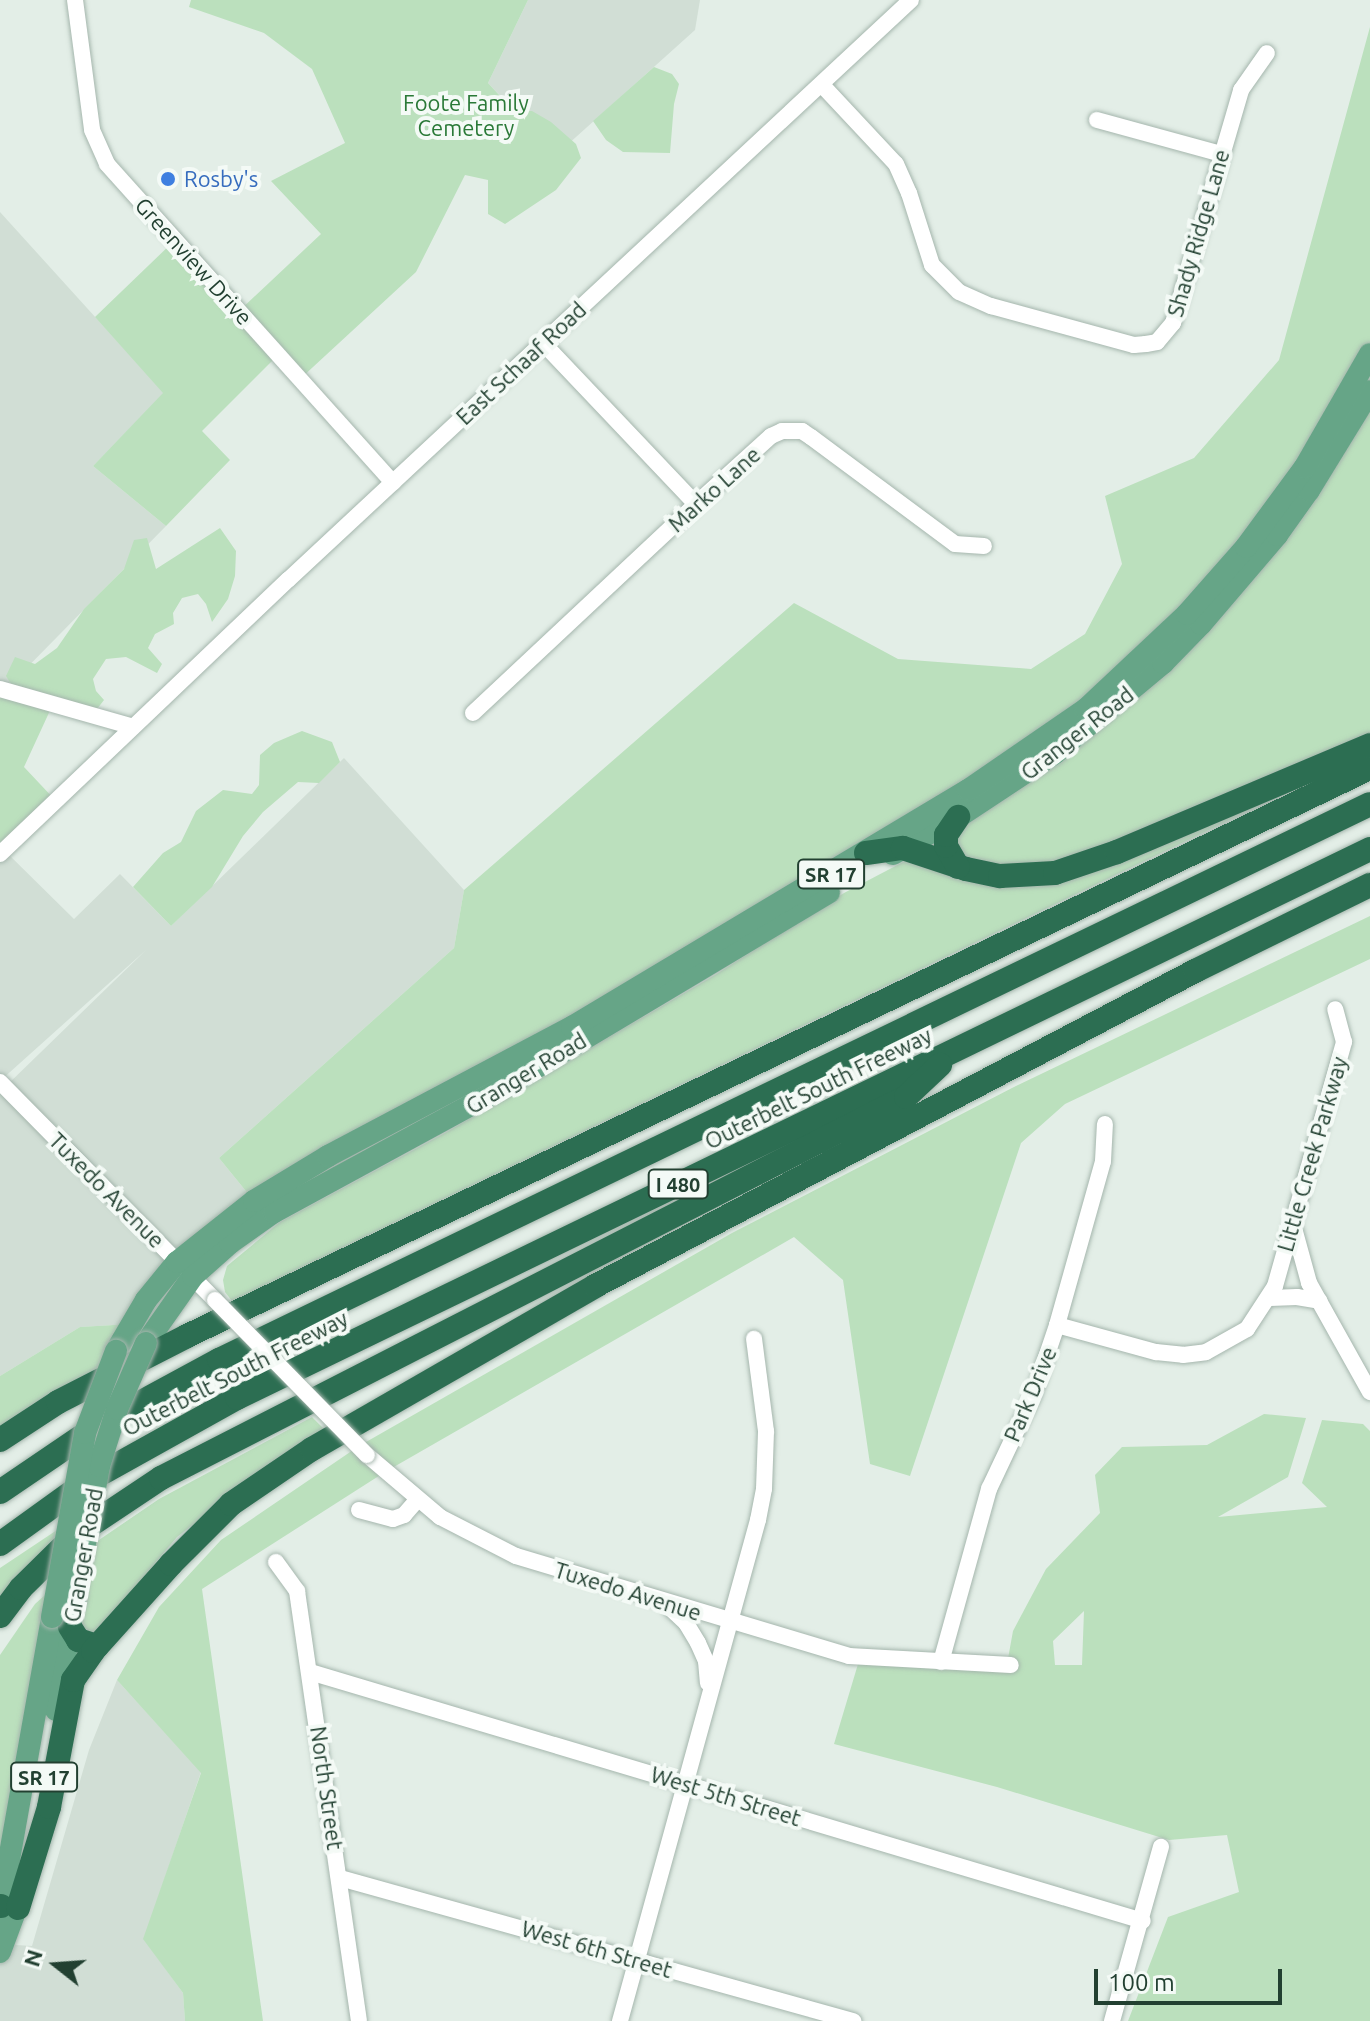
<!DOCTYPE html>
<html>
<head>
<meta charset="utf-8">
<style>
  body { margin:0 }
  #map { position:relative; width:1370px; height:2021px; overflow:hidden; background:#e3eee7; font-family:Ubuntu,sans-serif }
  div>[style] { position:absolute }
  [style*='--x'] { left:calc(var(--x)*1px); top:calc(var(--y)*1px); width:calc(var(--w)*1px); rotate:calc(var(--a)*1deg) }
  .built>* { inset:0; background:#d1ded5 }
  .green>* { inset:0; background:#bbe0bd }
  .roads { filter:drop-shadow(0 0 2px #a5b6ad) drop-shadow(0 0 2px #a5b6ad) }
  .minor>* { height:16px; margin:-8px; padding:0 8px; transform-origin:8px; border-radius:8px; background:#fff }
  .major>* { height:22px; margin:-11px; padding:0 11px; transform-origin:11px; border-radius:11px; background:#66a587 }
  .highway>* { height:24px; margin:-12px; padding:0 12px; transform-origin:12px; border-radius:12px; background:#2c6e52 }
  .bridges { filter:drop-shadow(0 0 2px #a5b6ad) drop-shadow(0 0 2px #a5b6ad) }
  .minor-bridge>* { height:16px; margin:-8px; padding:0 8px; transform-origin:8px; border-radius:8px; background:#fff }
  .major-bridge>* { height:22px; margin:-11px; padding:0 11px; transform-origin:11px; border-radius:11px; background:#66a587 }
  .dots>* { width:22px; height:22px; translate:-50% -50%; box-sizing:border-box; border:4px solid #f4faf6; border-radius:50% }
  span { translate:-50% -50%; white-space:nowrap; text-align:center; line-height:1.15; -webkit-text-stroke:8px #f4faf6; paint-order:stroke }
  .shield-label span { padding:2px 6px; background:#f4faf6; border:2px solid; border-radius:6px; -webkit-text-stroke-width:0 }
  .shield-label { font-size:20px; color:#224031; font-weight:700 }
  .park-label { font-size:22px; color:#2a7937 }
  .shop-label { font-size:22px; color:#366cbe }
  .left { translate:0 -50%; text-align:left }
  .street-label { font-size:22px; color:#224031 }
  .north { position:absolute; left:16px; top:1925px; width:80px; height:80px; -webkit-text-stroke:6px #f4faf6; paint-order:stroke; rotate:287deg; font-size:22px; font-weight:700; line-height:32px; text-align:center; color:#224031 }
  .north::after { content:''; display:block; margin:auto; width:28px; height:36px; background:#224031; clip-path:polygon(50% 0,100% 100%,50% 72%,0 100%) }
  .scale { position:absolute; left:1094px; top:1969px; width:188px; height:36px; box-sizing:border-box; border:4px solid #224031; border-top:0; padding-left:10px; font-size:24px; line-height:28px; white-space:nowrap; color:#224031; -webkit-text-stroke:6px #f4faf6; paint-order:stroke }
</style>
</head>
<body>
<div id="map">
  <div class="built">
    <i style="clip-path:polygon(528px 0,700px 0,695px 30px,556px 155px,488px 83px)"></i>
    <i style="clip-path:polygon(0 212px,164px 393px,93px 466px,166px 526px,5px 690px,0 699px)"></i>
    <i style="clip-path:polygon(344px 758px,464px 890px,454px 948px,219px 1158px,254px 1201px,131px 1324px,80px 1327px,0 1376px,0 1082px,5px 1087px,146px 950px,0 1081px,0 854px,4px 850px,74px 919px,120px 874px,171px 926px)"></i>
    <i style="clip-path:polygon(117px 1680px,201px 1772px,144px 1939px,183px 1993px,185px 2021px,0 2021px,0 1944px,32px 1946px,89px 1750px)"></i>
  </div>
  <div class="green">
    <i style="clip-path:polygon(191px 0,528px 0,488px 83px,514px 111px,532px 111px,551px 122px,576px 144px,581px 158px,556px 190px,505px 224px,488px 214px,488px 180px,465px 175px,416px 272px,300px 379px,278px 355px,202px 431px,230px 460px,166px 526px,93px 466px,163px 393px,95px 317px,175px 240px,239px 311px,321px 234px,271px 181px,345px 143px,312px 69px,264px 33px,189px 7px)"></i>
    <i style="clip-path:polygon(1370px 27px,1370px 354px,1276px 509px,1052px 735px,254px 1201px,219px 1158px,454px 948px,464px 890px,794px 603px,898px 659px,1031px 669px,1085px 634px,1122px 564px,1105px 496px,1194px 458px,1279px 360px)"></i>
    <i style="clip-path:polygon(654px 67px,672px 74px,679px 84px,674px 104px,670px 153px,623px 152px,606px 140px,593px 121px)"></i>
    <i style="clip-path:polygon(1370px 391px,1370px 745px,1087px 864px,966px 869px,950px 827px,1055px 753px)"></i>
    <i style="clip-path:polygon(220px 528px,236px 551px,235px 576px,228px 599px,212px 622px,206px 604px,198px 594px,182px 598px,173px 613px,174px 624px,155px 634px,148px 648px,162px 664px,157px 673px,126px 657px,106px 659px,93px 679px,96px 691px,104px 700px,97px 709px,11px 684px,6px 676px,15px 657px,35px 664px,57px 648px,84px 609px,124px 569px,134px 540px,147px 538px,156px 569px)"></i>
    <i style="clip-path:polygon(5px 690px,53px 704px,24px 767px,56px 801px,0 854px,0 699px)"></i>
    <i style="clip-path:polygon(302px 731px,332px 742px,340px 762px,319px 783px,298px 782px,263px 812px,243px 836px,212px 887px,171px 926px,133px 887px,163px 853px,181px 842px,196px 811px,223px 790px,252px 794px,259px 785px,260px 755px,274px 743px)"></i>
    <i style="clip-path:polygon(1277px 797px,232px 1301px,225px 1292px,223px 1280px,227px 1266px,280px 1222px,445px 1133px,715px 975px,844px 893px,907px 860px,993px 884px)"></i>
    <i style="clip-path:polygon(1370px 916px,1370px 959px,1065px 1104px,1021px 1143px,910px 1476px,870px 1464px,843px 1280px,794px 1237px,385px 1472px,202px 1589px,263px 2021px,185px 2021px,183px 1993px,143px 1939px,201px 1773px,117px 1680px,159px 1607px,221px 1540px,359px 1446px,732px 1233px,1012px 1088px)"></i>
    <i style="clip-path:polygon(131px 1324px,108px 1367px,0 1440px,0 1376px,80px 1327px)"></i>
    <i style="clip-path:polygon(evenodd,1264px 1414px,1306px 1418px,1288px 1477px,1218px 1517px,1327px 1507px,1302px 1483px,1322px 1420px,1363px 1424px,1370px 1431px,1370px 2021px,1128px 2021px,1168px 1917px,1239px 1892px,1227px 1835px,1169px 1840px,997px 1787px,834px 1744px,858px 1664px,1007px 1664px,1013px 1631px,1046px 1569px,1100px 1513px,1095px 1475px,1122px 1447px,1207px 1445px,1264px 1414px,1084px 1611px,1082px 1665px,1055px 1665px,1053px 1641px,1084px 1611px)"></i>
    <i style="clip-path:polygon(312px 1417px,326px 1431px,279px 1458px,177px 1537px,135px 1587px,89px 1673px,63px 1757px,57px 1756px,96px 1542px,159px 1499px)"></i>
    <i style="clip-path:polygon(57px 1530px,54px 1547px,0 1605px,0 1568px)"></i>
    <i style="clip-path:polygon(45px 1595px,0 1867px,0 1655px,35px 1604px)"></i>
  </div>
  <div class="roads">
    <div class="minor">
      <i style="--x:75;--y:0;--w:131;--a:82.5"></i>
      <i style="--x:92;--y:130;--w:37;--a:66"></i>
      <i style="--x:107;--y:164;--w:428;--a:48.1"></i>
      <i style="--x:822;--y:85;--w:108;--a:46.9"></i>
      <i style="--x:896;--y:164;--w:32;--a:66"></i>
      <i style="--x:909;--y:193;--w:76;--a:72.3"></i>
      <i style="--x:932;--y:265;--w:38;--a:45"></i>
      <i style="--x:959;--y:292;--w:35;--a:24"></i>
      <i style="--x:991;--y:306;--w:148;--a:15.3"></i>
      <i style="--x:1134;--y:345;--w:12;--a:-5"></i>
      <i style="--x:1146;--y:344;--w:11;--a:-10"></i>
      <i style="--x:1157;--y:342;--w:25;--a:-50"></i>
      <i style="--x:1173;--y:323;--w:243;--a:-73.7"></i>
      <i style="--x:1241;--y:90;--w:45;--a:-54.9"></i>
      <i style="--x:1097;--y:120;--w:129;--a:15.3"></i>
      <i style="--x:543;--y:343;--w:222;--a:46.5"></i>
      <i style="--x:0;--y:689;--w:138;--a:15.9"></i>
      <i style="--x:473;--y:713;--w:306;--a:-43.1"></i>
      <i style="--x:696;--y:504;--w:101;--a:-42.2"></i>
      <i style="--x:771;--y:436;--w:12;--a:-24"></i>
      <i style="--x:782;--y:431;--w:20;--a:0"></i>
      <i style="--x:802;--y:431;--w:11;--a:34"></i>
      <i style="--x:811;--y:437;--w:179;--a:36.6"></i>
      <i style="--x:955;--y:544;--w:29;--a:4"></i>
      <i style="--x:0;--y:854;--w:398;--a:-43.6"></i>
      <i style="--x:288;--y:580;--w:851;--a:-42.95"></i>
      <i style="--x:0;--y:1082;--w:306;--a:45.4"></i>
      <i style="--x:1294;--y:1228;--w:57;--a:74.7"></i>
      <i style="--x:1309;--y:1283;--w:125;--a:60.8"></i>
      <i style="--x:1270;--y:1298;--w:27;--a:-2"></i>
      <i style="--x:1297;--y:1297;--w:23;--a:10"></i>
      <i style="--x:1057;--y:1325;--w:103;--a:15.3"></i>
      <i style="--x:1156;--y:1352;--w:27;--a:6"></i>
      <i style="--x:1183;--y:1355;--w:23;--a:-7"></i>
      <i style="--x:1206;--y:1352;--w:47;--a:-29.3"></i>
      <i style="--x:1247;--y:1329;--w:51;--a:-56.9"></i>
      <i style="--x:1275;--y:1286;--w:254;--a:-74.2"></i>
      <i style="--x:1344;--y:1042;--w:34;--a:-105"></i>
      <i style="--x:367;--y:1455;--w:96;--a:40.3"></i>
      <i style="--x:440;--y:1517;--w:85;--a:27.2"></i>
      <i style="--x:516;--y:1556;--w:348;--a:16.7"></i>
      <i style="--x:849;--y:1656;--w:162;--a:3.2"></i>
      <i style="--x:359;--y:1510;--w:35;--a:15"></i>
      <i style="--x:393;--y:1519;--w:12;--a:-20"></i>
      <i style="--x:404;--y:1515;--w:20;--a:-49"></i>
      <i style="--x:276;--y:1562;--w:36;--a:54"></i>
      <i style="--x:297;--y:1591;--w:434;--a:81.8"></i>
      <i style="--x:669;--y:1607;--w:23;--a:43"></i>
      <i style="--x:686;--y:1623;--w:23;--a:59"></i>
      <i style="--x:698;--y:1643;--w:20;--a:66"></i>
      <i style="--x:706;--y:1661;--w:22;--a:85"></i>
      <i style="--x:941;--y:1662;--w:180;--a:-74.5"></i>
      <i style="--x:989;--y:1489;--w:103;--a:-64.7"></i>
      <i style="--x:1033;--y:1396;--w:75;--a:-71.3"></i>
      <i style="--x:1057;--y:1325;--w:170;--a:-74.3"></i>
      <i style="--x:1103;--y:1161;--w:37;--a:-87"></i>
      <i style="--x:310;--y:1672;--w:869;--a:16.64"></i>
      <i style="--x:340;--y:1878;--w:533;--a:15.58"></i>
      <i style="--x:620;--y:2021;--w:520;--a:-74.6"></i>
      <i style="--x:758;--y:1520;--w:32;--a:-79"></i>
      <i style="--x:764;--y:1489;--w:58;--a:-88"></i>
      <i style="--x:766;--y:1431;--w:93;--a:-97.4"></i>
      <i style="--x:1112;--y:2021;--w:181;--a:-74.3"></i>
    </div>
    <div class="major">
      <i style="--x:893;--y:854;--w:75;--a:-29.6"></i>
      <i style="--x:958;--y:817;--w:116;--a:-33.4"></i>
      <i style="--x:1055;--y:753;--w:141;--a:-39.8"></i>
      <i style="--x:1163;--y:663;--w:54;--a:-45.7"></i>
      <i style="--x:1201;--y:624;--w:117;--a:-49.5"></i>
      <i style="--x:1277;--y:535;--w:55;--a:-54.6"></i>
      <i style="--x:1309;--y:490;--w:116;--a:-58.4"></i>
      <i style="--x:146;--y:1343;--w:82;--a:-55"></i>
      <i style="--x:193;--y:1276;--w:50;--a:-41.7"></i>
      <i style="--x:230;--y:1243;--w:54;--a:-35.2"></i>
      <i style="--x:274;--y:1212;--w:260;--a:-28.5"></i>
      <i style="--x:502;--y:1088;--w:381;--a:-30.9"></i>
      <i style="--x:116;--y:1351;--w:59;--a:-59.5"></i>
      <i style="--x:146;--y:1300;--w:49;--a:-50.8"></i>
      <i style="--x:177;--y:1262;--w:98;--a:-38.4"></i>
      <i style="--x:254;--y:1201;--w:87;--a:-31.3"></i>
      <i style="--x:328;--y:1156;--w:276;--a:-27.9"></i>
      <i style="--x:572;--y:1027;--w:462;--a:-30.9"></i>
      <i style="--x:968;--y:790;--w:143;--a:-34.5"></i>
      <i style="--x:1086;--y:709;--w:139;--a:-43.2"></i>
      <i style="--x:1187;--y:614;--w:89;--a:-48.6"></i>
      <i style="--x:1246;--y:547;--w:99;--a:-53.6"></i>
      <i style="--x:1305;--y:467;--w:130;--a:-60.1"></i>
      <i style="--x:56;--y:1710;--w:114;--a:-80.4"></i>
      <i style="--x:0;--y:1910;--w:298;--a:-79.9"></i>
      <i style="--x:0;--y:1952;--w:63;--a:-69.6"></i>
    </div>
    <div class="highway">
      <i style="--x:866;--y:853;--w:37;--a:-8"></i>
      <i style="--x:903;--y:848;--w:66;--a:18.4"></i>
      <i style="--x:966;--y:869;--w:35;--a:12"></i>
      <i style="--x:1000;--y:876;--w:55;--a:-3.1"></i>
      <i style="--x:1055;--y:873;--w:65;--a:-18.7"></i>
      <i style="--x:1117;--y:852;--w:275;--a:-22.9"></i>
      <i style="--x:958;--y:867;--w:24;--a:-120"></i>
      <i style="--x:946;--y:846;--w:11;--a:-90"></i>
      <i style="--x:946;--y:835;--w:22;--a:-56"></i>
      <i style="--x:0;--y:1440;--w:69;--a:-33.2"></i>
      <i style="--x:58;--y:1402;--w:145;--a:-27.1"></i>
      <i style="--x:187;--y:1336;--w:1312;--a:-25.65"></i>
      <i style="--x:0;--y:1492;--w:117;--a:-34.2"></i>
      <i style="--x:97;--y:1426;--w:139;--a:-28.4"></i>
      <i style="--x:219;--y:1360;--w:1278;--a:-25.78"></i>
      <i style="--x:0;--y:1544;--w:106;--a:-35.8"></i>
      <i style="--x:86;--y:1482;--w:173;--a:-29.1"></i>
      <i style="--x:237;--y:1398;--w:1259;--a:-25.85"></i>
      <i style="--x:0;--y:1616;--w:35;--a:-53"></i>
      <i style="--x:21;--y:1588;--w:74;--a:-44.5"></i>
      <i style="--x:74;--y:1536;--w:105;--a:-33.7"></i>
      <i style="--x:161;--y:1478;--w:837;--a:-27.09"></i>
      <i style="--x:906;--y:1097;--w:47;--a:-43.3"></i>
      <i style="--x:70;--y:1627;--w:15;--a:58"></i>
      <i style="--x:78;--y:1640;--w:20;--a:18"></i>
      <i style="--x:0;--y:1906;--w:1;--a:0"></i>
      <i style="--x:18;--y:1908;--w:106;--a:-72.9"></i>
      <i style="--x:49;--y:1807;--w:129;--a:-79.3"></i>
      <i style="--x:73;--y:1680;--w:35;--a:-55"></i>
      <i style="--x:93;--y:1651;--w:117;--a:-48.1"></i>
      <i style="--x:171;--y:1564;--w:85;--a:-45"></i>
      <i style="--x:231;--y:1504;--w:98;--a:-34.2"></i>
      <i style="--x:312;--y:1449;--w:327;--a:-29.9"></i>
      <i style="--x:595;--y:1286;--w:678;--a:-27.7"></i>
      <i style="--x:1195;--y:971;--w:195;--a:-26.2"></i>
    </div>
  </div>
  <div class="bridges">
    <div class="minor-bridge">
      <i style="--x:215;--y:1300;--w:217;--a:45.6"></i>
    </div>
    <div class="major-bridge">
      <i style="--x:75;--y:1598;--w:134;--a:-79.7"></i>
      <i style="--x:99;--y:1466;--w:60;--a:-72.5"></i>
      <i style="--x:117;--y:1409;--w:72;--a:-66.3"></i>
      <i style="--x:52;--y:1617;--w:187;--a:-79.8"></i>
      <i style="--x:85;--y:1433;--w:88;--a:-69.3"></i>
    </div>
  </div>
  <div class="dots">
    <i style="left:168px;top:179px;background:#3f7fe0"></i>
  </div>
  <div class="shield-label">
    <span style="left:831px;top:874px">SR 17</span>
    <span style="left:678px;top:1184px">I 480</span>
    <span style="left:44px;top:1777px">SR 17</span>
  </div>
  <div class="park-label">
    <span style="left:466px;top:115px">Foote Family<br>Cemetery</span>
  </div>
  <div class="shop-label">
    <span class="left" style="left:184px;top:179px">Rosby's</span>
  </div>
  <div class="street-label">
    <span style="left:1198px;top:233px;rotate:-74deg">Shady Ridge Lane</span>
    <span style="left:194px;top:261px;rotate:48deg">Greenview Drive</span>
    <span style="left:521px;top:363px;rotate:-43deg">East Schaaf Road</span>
    <span style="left:714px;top:489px;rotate:-42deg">Marko Lane</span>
    <span style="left:1077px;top:733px;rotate:-38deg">Granger Road</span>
    <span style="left:526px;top:1073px;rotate:-31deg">Granger Road</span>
    <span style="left:818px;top:1088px;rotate:-26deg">Outerbelt South Freeway</span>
    <span style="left:1312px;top:1154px;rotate:-74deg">Little Creek Parkway</span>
    <span style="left:107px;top:1190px;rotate:45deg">Tuxedo Avenue</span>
    <span style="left:235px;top:1373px;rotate:-27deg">Outerbelt South Freeway</span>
    <span style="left:1030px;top:1394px;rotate:-67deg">Park Drive</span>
    <span style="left:83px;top:1555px;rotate:-80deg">Granger Road</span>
    <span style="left:628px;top:1591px;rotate:17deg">Tuxedo Avenue</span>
    <span style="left:327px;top:1788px;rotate:82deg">North Street</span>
    <span style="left:726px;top:1796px;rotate:17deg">West 5th Street</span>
    <span style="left:597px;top:1949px;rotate:16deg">West 6th Street</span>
  </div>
  <div class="north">N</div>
  <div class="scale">100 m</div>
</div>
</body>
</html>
